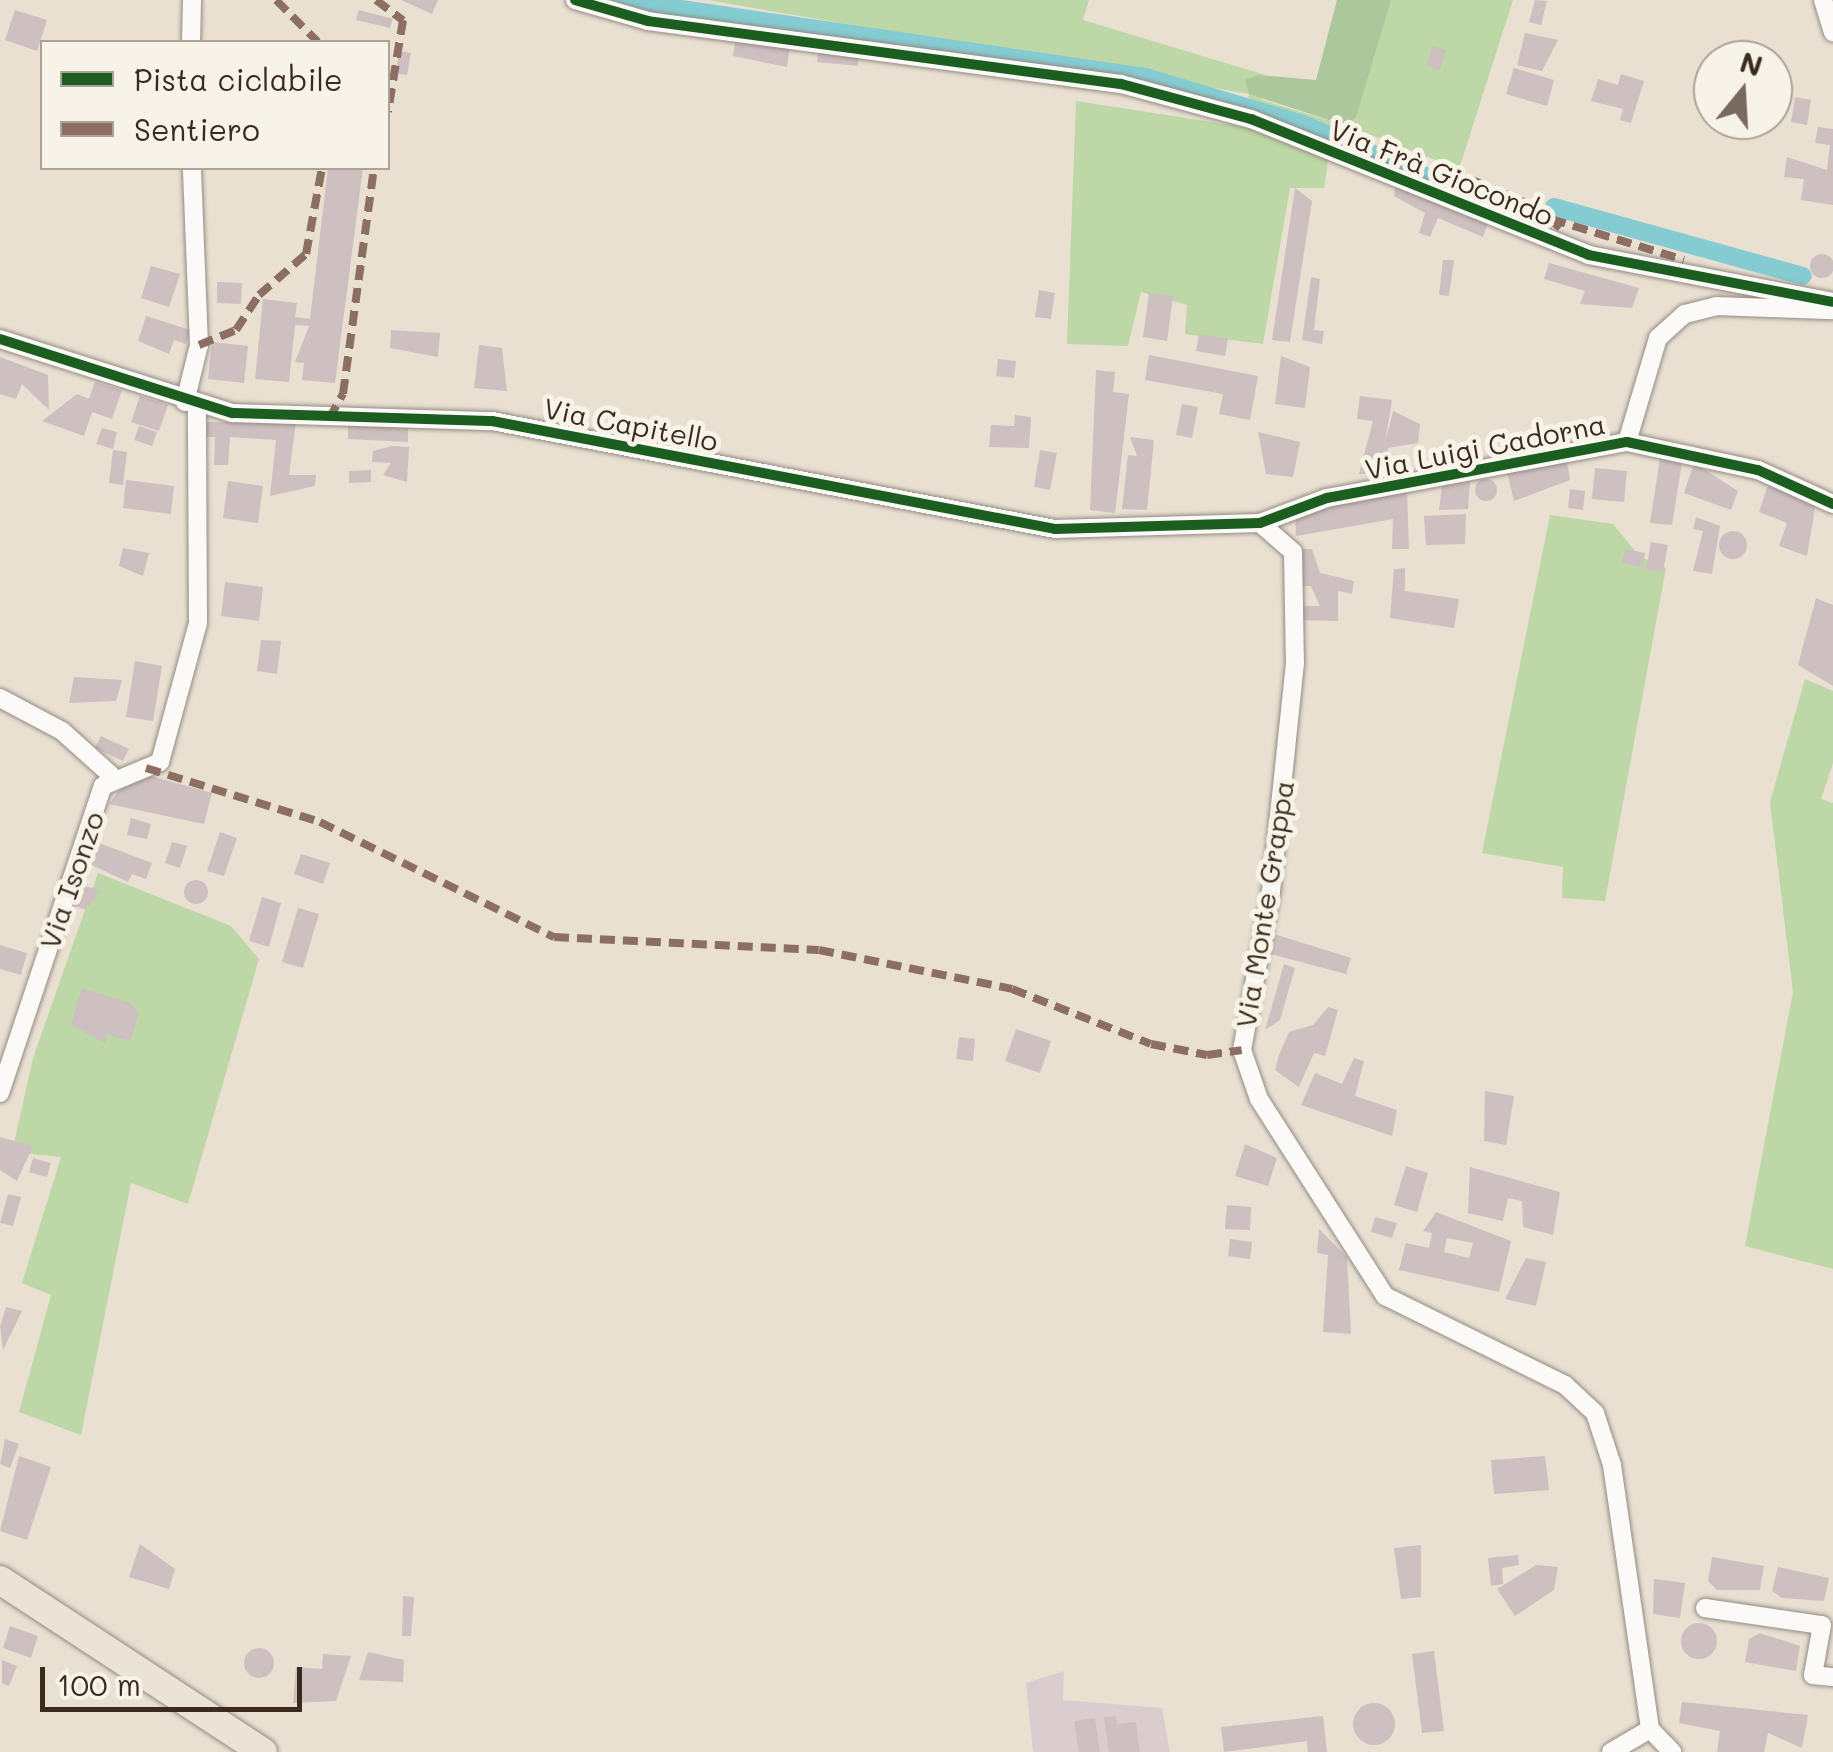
<!DOCTYPE html>
<html>
<head>
<meta charset="utf-8">
<style>
  body { margin:0 }
  #map { position:relative; width:1833px; height:1752px; overflow:hidden; background:#e9e0d2; font-family:Mali,sans-serif }
  div>[style] { position:absolute }
  [style*='--x'] { left:calc(var(--x)*1px); top:calc(var(--y)*1px); width:calc(var(--w)*1px); rotate:calc(var(--a)*1deg) }
  .industrial>* { inset:0; background:#dbcdcf }
  .green>* { inset:0; background:#bdd7a6 }
  .forest>* { inset:0; background:#acc79c }
  .canal>* { height:18px; margin:-9px; padding:0 9px; transform-origin:9px; border-radius:9px; background:#84ccd2 }
  .building>* { inset:0; background:#cebfc0 }
  .round { border-radius:50% }
  .roads { filter:drop-shadow(0 0 2px #938c83) drop-shadow(0 0 2px #938c83) }
  .street>* { height:18px; margin:-9px; padding:0 9px; transform-origin:9px; border-radius:9px; background:#fcfaf8 }
  .primary>* { height:28px; margin:-14px; padding:0 14px; transform-origin:14px; border-radius:14px; background:#ece3d8 }
  .quiet>* { height:8px; margin-top:-4px; transform-origin:0; background:repeating-linear-gradient(90deg,#8d6e63 0 15px,transparent 0 23px) }
  .cycleway>* { height:10px; margin:-5px; padding:0 5px; transform-origin:5px; border-radius:5px; background:#1b5e20 }
  span { translate:-50% -50%; white-space:nowrap; text-align:center; line-height:1.15; -webkit-text-stroke:10px #f7f3e8; paint-order:stroke }
  .street-label { font-size:28px; color:#3b2a1e }
  .legend { position:absolute; left:40px; top:40px; width:350px; height:130px; box-sizing:border-box; background:#f7f3e8; border:2px solid #aca397; margin:0; padding:12px 18px; list-style:none; font-size:30px; color:#3b2a1e }
  .legend li { display:flex; align-items:center; gap:20px; height:50px }
  .legend b { width:50px; border:2px solid #aca397 }
  .north { position:absolute; left:1693px; top:40px; width:100px; height:100px; box-sizing:border-box; background:#f7f3e8; border:2px solid #aca397; border-radius:50%; rotate:18deg; font-size:28px; font-weight:700; line-height:40px; text-align:center; color:#3b2a1e }
  .north::after { content:''; display:block; margin:auto; width:35px; height:45px; background:#786a5d; clip-path:polygon(50% 0,100% 100%,50% 72%,0 100%) }
  .scale { position:absolute; left:40px; top:1667px; width:262px; height:45px; box-sizing:border-box; border:5px solid #3b2a1e; border-top:0; padding-left:12px; font-size:30px; line-height:35px; white-space:nowrap; color:#3b2a1e; -webkit-text-stroke:8px #f7f3e8; paint-order:stroke }
</style>
</head>
<body>
<div id="map">
  <div class="industrial">
    <i style="clip-path:polygon(1064px 1671px,1063px 1700px,1162px 1708px,1170px 1752px,1033px 1752px,1026px 1683px)"></i>
  </div>
  <div class="green">
    <i style="clip-path:polygon(708px 0,1089px 0,1083px 20px,1272px 77px,1258px 75px,1262px 100px,1334px 122px,1324px 188px,1290px 188px,1263px 344px,1185px 334px,1187px 305px,1141px 292px,1128px 346px,1067px 344px,1076px 101px,1244px 127px,1249px 94px)"></i>
    <i style="clip-path:polygon(1391px 0,1513px 0,1459px 169px,1347px 126px)"></i>
    <i style="clip-path:polygon(1550px 515px,1613px 524px,1639px 556px,1666px 568px,1605px 901px,1562px 898px,1563px 867px,1482px 853px)"></i>
    <i style="clip-path:polygon(1805px 679px,1833px 691px,1833px 763px,1821px 799px,1833px 803px,1833px 1269px,1745px 1246px,1793px 992px,1770px 802px)"></i>
    <i style="clip-path:polygon(98px 873px,231px 926px,259px 959px,188px 1204px,131px 1183px,81px 1435px,19px 1412px,51px 1295px,22px 1283px,61px 1157px,12px 1152px,33px 1058px)"></i>
  </div>
  <div class="forest">
    <i style="clip-path:polygon(1337px 0,1391px 0,1356px 117px,1347px 126px,1249px 94px,1245px 80px,1258px 75px,1316px 80px)"></i>
  </div>
  <div class="canal">
    <i style="--x:620;--y:0;--w:532;--a:8.33"></i>
    <i style="--x:1146;--y:77;--w:164;--a:16.7"></i>
    <i style="--x:1303;--y:124;--w:248;--a:23"></i>
    <i style="--x:1554;--y:207;--w:258;--a:15.5"></i>
  </div>
  <div class="building">
    <i style="clip-path:polygon(401px 0,438px 0,432px 14px)"></i>
    <i style="clip-path:polygon(1535px 0,1547px 1px,1541px 25px,1529px 22px)"></i>
    <i style="clip-path:polygon(15px 10px,47px 20px,37px 51px,5px 40px)"></i>
    <i style="clip-path:polygon(359px 10px,393px 19px,390px 28px,356px 20px)"></i>
    <i style="clip-path:polygon(1525px 33px,1558px 40px,1542px 71px,1517px 65px)"></i>
    <i style="clip-path:polygon(736px 37px,790px 46px,787px 67px,733px 56px)"></i>
    <i style="clip-path:polygon(1433px 46px,1446px 50px,1440px 70px,1426px 65px)"></i>
    <i style="clip-path:polygon(819px 49px,859px 54px,858px 66px,817px 62px)"></i>
    <i style="clip-path:polygon(400px 51px,411px 53px,407px 75px,395px 73px)"></i>
    <i style="clip-path:polygon(1514px 68px,1554px 80px,1547px 106px,1506px 94px)"></i>
    <i style="clip-path:polygon(1621px 74px,1644px 81px,1631px 123px,1620px 120px,1623px 109px,1591px 101px,1598px 79px,1618px 85px)"></i>
    <i style="clip-path:polygon(1795px 97px,1811px 100px,1807px 125px,1791px 122px)"></i>
    <i style="clip-path:polygon(1818px 127px,1833px 129px,1833px 205px,1801px 200px,1804px 179px,1784px 177px,1787px 157px,1827px 170px,1830px 145px,1815px 143px)"></i>
    <i style="clip-path:polygon(328px 168px,363px 168px,335px 383px,302px 380px,304px 363px,295px 362px,309px 326px,295px 325px,289px 382px,255px 379px,263px 299px,297px 303px,295px 317px,310px 319px)"></i>
    <i style="clip-path:polygon(1396px 179px,1488px 223px,1483px 237px,1438px 218px,1430px 237px,1419px 233px,1425px 213px,1394px 196px)"></i>
    <i style="clip-path:polygon(1295px 188px,1312px 201px,1290px 342px,1272px 340px)"></i>
    <i class="round" style="left:1810px;top:254px;width:24px;height:24px"></i>
    <i style="clip-path:polygon(1443px 260px,1454px 260px,1449px 296px,1439px 295px)"></i>
    <i style="clip-path:polygon(1549px 263px,1639px 288px,1632px 308px,1580px 304px,1585px 291px,1544px 279px)"></i>
    <i style="clip-path:polygon(151px 266px,180px 274px,169px 307px,141px 298px)"></i>
    <i style="clip-path:polygon(1311px 277px,1320px 279px,1314px 330px,1324px 331px,1322px 344px,1302px 340px)"></i>
    <i style="clip-path:polygon(217px 282px,242px 283px,241px 304px,217px 303px)"></i>
    <i style="clip-path:polygon(1039px 290px,1055px 293px,1051px 319px,1035px 317px)"></i>
    <i style="clip-path:polygon(1149px 293px,1173px 296px,1167px 341px,1143px 337px)"></i>
    <i style="clip-path:polygon(146px 316px,190px 330px,186px 344px,174px 340px,169px 354px,138px 341px)"></i>
    <i style="clip-path:polygon(391px 330px,440px 333px,438px 357px,390px 348px)"></i>
    <i style="clip-path:polygon(1199px 334px,1228px 339px,1225px 356px,1196px 351px)"></i>
    <i style="clip-path:polygon(212px 342px,248px 346px,244px 383px,208px 379px)"></i>
    <i style="clip-path:polygon(479px 345px,502px 348px,507px 391px,474px 388px)"></i>
    <i style="clip-path:polygon(1149px 355px,1258px 376px,1250px 420px,1219px 414px,1223px 394px,1145px 380px)"></i>
    <i style="clip-path:polygon(1281px 356px,1310px 367px,1305px 408px,1275px 404px)"></i>
    <i style="clip-path:polygon(0 357px,48px 375px,49px 410px,22px 384px,16px 399px,0 394px)"></i>
    <i style="clip-path:polygon(998px 359px,1016px 361px,1014px 378px,996px 376px)"></i>
    <i style="clip-path:polygon(1096px 370px,1115px 372px,1113px 392px,1129px 394px,1115px 513px,1090px 510px)"></i>
    <i style="clip-path:polygon(95px 382px,122px 390px,112px 419px,92px 412px,84px 436px,42px 421px,77px 394px,89px 399px)"></i>
    <i style="clip-path:polygon(140px 396px,168px 405px,159px 431px,131px 422px)"></i>
    <i style="clip-path:polygon(1360px 396px,1392px 400px,1385px 443px,1393px 411px,1420px 424px,1418px 443px,1388px 448px,1386px 474px,1359px 474px,1373px 421px,1357px 419px)"></i>
    <i style="clip-path:polygon(1182px 404px,1198px 407px,1192px 438px,1176px 435px)"></i>
    <i style="clip-path:polygon(1015px 415px,1031px 417px,1029px 448px,989px 447px,991px 425px,1014px 426px)"></i>
    <i style="clip-path:polygon(199px 422px,296px 422px,289px 475px,316px 475px,315px 486px,270px 496px,276px 440px,230px 437px,228px 465px,214px 465px,215px 437px,199px 437px)"></i>
    <i style="clip-path:polygon(348px 424px,408px 425px,408px 442px,348px 439px)"></i>
    <i style="clip-path:polygon(139px 426px,157px 432px,152px 446px,134px 440px)"></i>
    <i style="clip-path:polygon(102px 428px,117px 432px,113px 449px,96px 444px)"></i>
    <i style="clip-path:polygon(1258px 432px,1300px 442px,1293px 477px,1266px 474px)"></i>
    <i style="clip-path:polygon(1130px 437px,1154px 440px,1147px 510px,1122px 509px,1128px 455px,1137px 456px)"></i>
    <i style="clip-path:polygon(392px 446px,409px 447px,407px 482px,383px 475px,391px 463px,372px 462px,373px 451px)"></i>
    <i style="clip-path:polygon(113px 450px,127px 452px,123px 485px,109px 483px)"></i>
    <i style="clip-path:polygon(1040px 450px,1057px 453px,1050px 490px,1034px 487px)"></i>
    <i style="clip-path:polygon(1661px 452px,1683px 456px,1672px 525px,1650px 523px)"></i>
    <i style="clip-path:polygon(1567px 461px,1570px 480px,1514px 501px,1507px 472px)"></i>
    <i style="clip-path:polygon(1694px 463px,1738px 491px,1731px 510px,1684px 493px)"></i>
    <i style="clip-path:polygon(1595px 468px,1627px 471px,1624px 502px,1592px 499px)"></i>
    <i style="clip-path:polygon(371px 470px,371px 482px,349px 483px,349px 471px)"></i>
    <i class="round" style="left:1475px;top:479px;width:22px;height:22px"></i>
    <i style="clip-path:polygon(126px 480px,174px 486px,171px 514px,123px 508px)"></i>
    <i style="clip-path:polygon(228px 481px,263px 486px,258px 523px,223px 518px)"></i>
    <i style="clip-path:polygon(1470px 481px,1468px 509px,1439px 510px,1442px 485px)"></i>
    <i style="clip-path:polygon(1768px 485px,1816px 502px,1807px 556px,1779px 546px,1787px 523px,1759px 512px)"></i>
    <i style="clip-path:polygon(1570px 489px,1585px 491px,1583px 510px,1568px 508px)"></i>
    <i style="clip-path:polygon(1407px 491px,1409px 549px,1392px 549px,1393px 519px,1296px 536px,1295px 510px)"></i>
    <i style="clip-path:polygon(1466px 514px,1465px 544px,1426px 545px,1424px 516px)"></i>
    <i style="clip-path:polygon(1696px 517px,1720px 526px,1712px 574px,1693px 571px,1703px 531px,1693px 529px)"></i>
    <i class="round" style="left:1719px;top:531px;width:28px;height:28px"></i>
    <i style="clip-path:polygon(1651px 542px,1668px 545px,1663px 572px,1646px 569px)"></i>
    <i style="clip-path:polygon(123px 548px,149px 553px,143px 576px,119px 566px)"></i>
    <i style="clip-path:polygon(1300px 549px,1312px 549px,1320px 573px,1354px 581px,1352px 594px,1338px 591px,1338px 621px,1296px 620px,1300px 606px,1320px 606px,1311px 586px,1299px 586px)"></i>
    <i style="clip-path:polygon(1625px 549px,1645px 553px,1642px 567px,1622px 563px)"></i>
    <i style="clip-path:polygon(1405px 568px,1405px 591px,1459px 599px,1454px 628px,1390px 618px,1394px 569px)"></i>
    <i style="clip-path:polygon(225px 582px,263px 587px,259px 621px,221px 616px)"></i>
    <i style="clip-path:polygon(1816px 598px,1833px 605px,1833px 686px,1798px 665px)"></i>
    <i style="clip-path:polygon(261px 640px,281px 641px,277px 674px,257px 671px)"></i>
    <i style="clip-path:polygon(135px 661px,162px 666px,153px 721px,126px 717px)"></i>
    <i style="clip-path:polygon(74px 677px,122px 680px,116px 701px,69px 703px)"></i>
    <i style="clip-path:polygon(101px 736px,129px 749px,123px 761px,95px 748px)"></i>
    <i style="clip-path:polygon(133px 771px,212px 793px,204px 824px,109px 804px)"></i>
    <i style="clip-path:polygon(131px 818px,151px 824px,147px 839px,127px 835px)"></i>
    <i style="clip-path:polygon(220px 832px,237px 838px,224px 876px,207px 871px)"></i>
    <i style="clip-path:polygon(91px 840px,152px 863px,146px 879px,132px 874px,128px 882px,83px 861px)"></i>
    <i style="clip-path:polygon(172px 842px,187px 846px,180px 868px,165px 863px)"></i>
    <i style="clip-path:polygon(301px 854px,330px 863px,323px 884px,294px 874px)"></i>
    <i class="round" style="left:184px;top:880px;width:24px;height:24px"></i>
    <i style="clip-path:polygon(76px 884px,100px 890px,86px 910px,69px 904px)"></i>
    <i style="clip-path:polygon(262px 897px,281px 903px,269px 947px,249px 941px)"></i>
    <i style="clip-path:polygon(298px 908px,319px 914px,303px 968px,282px 962px)"></i>
    <i style="clip-path:polygon(1268px 932px,1351px 958px,1346px 974px,1263px 952px)"></i>
    <i style="clip-path:polygon(0 945px,27px 953px,21px 975px,0 969px)"></i>
    <i style="clip-path:polygon(1284px 964px,1295px 968px,1280px 1020px,1265px 1030px)"></i>
    <i style="clip-path:polygon(82px 988px,130px 1003px,139px 1013px,130px 1041px,107px 1034px,105px 1043px,71px 1025px)"></i>
    <i style="clip-path:polygon(1328px 1007px,1338px 1010px,1325px 1056px,1314px 1053px,1299px 1087px,1275px 1070px,1279px 1055px,1289px 1032px,1313px 1025px)"></i>
    <i style="clip-path:polygon(1016px 1029px,1051px 1041px,1040px 1073px,1005px 1061px)"></i>
    <i style="clip-path:polygon(959px 1037px,975px 1039px,973px 1061px,956px 1059px)"></i>
    <i style="clip-path:polygon(1354px 1058px,1364px 1061px,1355px 1096px,1397px 1110px,1392px 1136px,1301px 1105px,1315px 1073px,1342px 1084px)"></i>
    <i style="clip-path:polygon(1485px 1091px,1514px 1096px,1506px 1145px,1484px 1141px)"></i>
    <i style="clip-path:polygon(0 1137px,33px 1146px,17px 1181px,0 1170px)"></i>
    <i style="clip-path:polygon(1245px 1144px,1277px 1158px,1268px 1186px,1235px 1176px)"></i>
    <i style="clip-path:polygon(33px 1158px,51px 1163px,47px 1177px,29px 1172px)"></i>
    <i style="clip-path:polygon(1406px 1166px,1428px 1173px,1417px 1212px,1394px 1205px)"></i>
    <i style="clip-path:polygon(1470px 1167px,1560px 1192px,1553px 1235px,1523px 1227px,1522px 1201px,1508px 1198px,1503px 1221px,1468px 1213px)"></i>
    <i style="clip-path:polygon(8px 1194px,21px 1197px,13px 1226px,0 1223px)"></i>
    <i style="clip-path:polygon(1227px 1205px,1251px 1207px,1250px 1230px,1225px 1229px)"></i>
    <i style="clip-path:polygon(evenodd,1436px 1212px,1511px 1241px,1499px 1292px,1399px 1270px,1406px 1243px,1429px 1248px,1432px 1233px,1423px 1231px,1436px 1212px,1447px 1238px,1473px 1243px,1469px 1258px,1444px 1252px,1447px 1238px)"></i>
    <i style="clip-path:polygon(1375px 1217px,1397px 1223px,1392px 1238px,1371px 1232px)"></i>
    <i style="clip-path:polygon(1319px 1229px,1347px 1257px,1351px 1334px,1323px 1332px,1328px 1255px,1317px 1253px)"></i>
    <i style="clip-path:polygon(1230px 1239px,1252px 1242px,1250px 1259px,1228px 1256px)"></i>
    <i style="clip-path:polygon(1526px 1258px,1546px 1262px,1536px 1306px,1505px 1299px)"></i>
    <i style="clip-path:polygon(6px 1307px,22px 1311px,3px 1350px,0 1326px)"></i>
    <i style="clip-path:polygon(5px 1439px,19px 1444px,10px 1468px,0 1464px)"></i>
    <i style="clip-path:polygon(19px 1456px,51px 1467px,27px 1540px,0 1531px)"></i>
    <i style="clip-path:polygon(1545px 1456px,1549px 1490px,1494px 1494px,1491px 1460px)"></i>
    <i style="clip-path:polygon(140px 1544px,175px 1569px,169px 1589px,129px 1577px)"></i>
    <i style="clip-path:polygon(1421px 1545px,1421px 1597px,1401px 1599px,1394px 1548px)"></i>
    <i style="clip-path:polygon(1518px 1555px,1519px 1565px,1502px 1568px,1503px 1584px,1491px 1586px,1488px 1558px)"></i>
    <i style="clip-path:polygon(1712px 1557px,1764px 1566px,1760px 1590px,1717px 1590px,1708px 1581px)"></i>
    <i style="clip-path:polygon(1536px 1565px,1558px 1567px,1554px 1590px,1515px 1616px,1497px 1589px)"></i>
    <i style="clip-path:polygon(1778px 1567px,1829px 1578px,1824px 1601px,1782px 1598px,1772px 1591px)"></i>
    <i style="clip-path:polygon(1654px 1579px,1685px 1583px,1680px 1618px,1653px 1614px)"></i>
    <i style="clip-path:polygon(403px 1596px,414px 1597px,411px 1636px,402px 1636px)"></i>
    <i class="round" style="left:1681px;top:1623px;width:36px;height:36px"></i>
    <i style="clip-path:polygon(10px 1626px,38px 1636px,31px 1658px,3px 1648px)"></i>
    <i style="clip-path:polygon(1760px 1633px,1800px 1646px,1796px 1671px,1745px 1662px,1749px 1639px)"></i>
    <i class="round" style="left:244px;top:1648px;width:30px;height:30px"></i>
    <i style="clip-path:polygon(1434px 1651px,1444px 1731px,1422px 1733px,1412px 1654px)"></i>
    <i style="clip-path:polygon(368px 1652px,404px 1660px,403px 1682px,359px 1680px)"></i>
    <i style="clip-path:polygon(323px 1654px,351px 1656px,336px 1701px,293px 1703px,296px 1667px,322px 1669px)"></i>
    <i style="clip-path:polygon(2px 1660px,17px 1666px,9px 1686px,2px 1683px)"></i>
    <i style="clip-path:polygon(1682px 1702px,1808px 1715px,1802px 1748px,1768px 1733px,1764px 1752px,1717px 1752px,1720px 1731px,1679px 1723px)"></i>
    <i class="round" style="left:1353px;top:1703px;width:42px;height:42px"></i>
    <i style="clip-path:polygon(1116px 1716px,1117px 1724px,1136px 1722px,1140px 1752px,1109px 1752px,1104px 1717px)"></i>
    <i style="clip-path:polygon(1323px 1716px,1327px 1752px,1308px 1752px,1307px 1741px,1224px 1752px,1221px 1727px)"></i>
    <i style="clip-path:polygon(1095px 1718px,1100px 1752px,1079px 1752px,1074px 1721px)"></i>
  </div>
  <div class="roads">
    <div class="street">
      <i style="--x:575;--y:0;--w:76;--a:16"></i>
      <i style="--x:648;--y:21;--w:477;--a:7.6"></i>
      <i style="--x:1121;--y:84;--w:135;--a:15.1"></i>
      <i style="--x:1251;--y:119;--w:364;--a:21.9"></i>
      <i style="--x:1589;--y:255;--w:248;--a:10.9"></i>
      <i style="--x:1823;--y:0;--w:34;--a:73"></i>
      <i style="--x:191;--y:42;--w:42;--a:-88.6"></i>
      <i style="--x:0;--y:339;--w:244;--a:17.7"></i>
      <i style="--x:232;--y:413;--w:260;--a:1.8"></i>
      <i style="--x:492;--y:421;--w:573;--a:10.86"></i>
      <i style="--x:1055;--y:529;--w:205;--a:-1.7"></i>
      <i style="--x:1260;--y:523;--w:72;--a:-20.5"></i>
      <i style="--x:1327;--y:498;--w:305;--a:-10.6"></i>
      <i style="--x:1627;--y:442;--w:134;--a:12.1"></i>
      <i style="--x:1758;--y:470;--w:82;--a:24.4"></i>
      <i style="--x:185;--y:402;--w:59;--a:-76.2"></i>
      <i style="--x:199;--y:345;--w:177;--a:-92.3"></i>
      <i style="--x:1627;--y:442;--w:109;--a:-73.4"></i>
      <i style="--x:1658;--y:338;--w:36;--a:-42"></i>
      <i style="--x:1685;--y:314;--w:32;--a:-14"></i>
      <i style="--x:1716;--y:306;--w:117;--a:2"></i>
      <i style="--x:1260;--y:523;--w:44;--a:41.3"></i>
      <i style="--x:1293;--y:552;--w:111;--a:89"></i>
      <i style="--x:1295;--y:663;--w:230;--a:96"></i>
      <i style="--x:1271;--y:892;--w:161;--a:100.4"></i>
      <i style="--x:1242;--y:1050;--w:52;--a:70.9"></i>
      <i style="--x:1259;--y:1099;--w:234;--a:57.4"></i>
      <i style="--x:1385;--y:1296;--w:201;--a:26.3"></i>
      <i style="--x:1565;--y:1385;--w:41;--a:43"></i>
      <i style="--x:1595;--y:1413;--w:55;--a:71.9"></i>
      <i style="--x:1612;--y:1465;--w:267;--a:81.8"></i>
      <i style="--x:1650;--y:1729;--w:32;--a:46"></i>
      <i style="--x:0;--y:698;--w:70;--a:28"></i>
      <i style="--x:62;--y:731;--w:66;--a:41.9"></i>
      <i style="--x:0;--y:1093;--w:324;--a:-71.5"></i>
      <i style="--x:103;--y:786;--w:62;--a:-22.8"></i>
      <i style="--x:160;--y:762;--w:144;--a:-74.7"></i>
      <i style="--x:198;--y:623;--w:217;--a:-90.3"></i>
      <i style="--x:1705;--y:1608;--w:118;--a:8.3"></i>
      <i style="--x:1822;--y:1625;--w:51;--a:100.2"></i>
      <i style="--x:1813;--y:1675;--w:20;--a:6"></i>
      <i style="--x:1611;--y:1752;--w:45;--a:-30.5"></i>
    </div>
    <div class="primary">
      <i style="--x:0;--y:1580;--w:314;--a:33.2"></i>
    </div>
  </div>
  <div class="quiet">
    <i style="--x:276;--y:0;--w:59;--a:45"></i>
    <i style="--x:376;--y:0;--w:34;--a:37"></i>
    <i style="--x:403;--y:20;--w:93;--a:99.3"></i>
    <i style="--x:1451;--y:171;--w:95;--a:23"></i>
    <i style="--x:1538;--y:208;--w:30;--a:42"></i>
    <i style="--x:1551;--y:219;--w:139;--a:17.1"></i>
    <i style="--x:199;--y:345;--w:40;--a:-22"></i>
    <i style="--x:236;--y:330;--w:42;--a:-56.7"></i>
    <i style="--x:259;--y:295;--w:62;--a:-41.1"></i>
    <i style="--x:306;--y:254;--w:87;--a:-79.5"></i>
    <i style="--x:329;--y:419;--w:29;--a:-61"></i>
    <i style="--x:343;--y:394;--w:228;--a:-82.2"></i>
    <i style="--x:146;--y:768;--w:182;--a:17.2"></i>
    <i style="--x:320;--y:822;--w:261;--a:26.2"></i>
    <i style="--x:554;--y:937;--w:265;--a:2.8"></i>
    <i style="--x:819;--y:950;--w:197;--a:11.4"></i>
    <i style="--x:1012;--y:989;--w:149;--a:21.6"></i>
    <i style="--x:1151;--y:1044;--w:57;--a:11.1"></i>
    <i style="--x:1207;--y:1055;--w:35;--a:-8"></i>
  </div>
  <div class="cycleway">
    <i style="--x:575;--y:0;--w:76;--a:16"></i>
    <i style="--x:648;--y:21;--w:477;--a:7.6"></i>
    <i style="--x:1121;--y:84;--w:135;--a:15.1"></i>
    <i style="--x:1251;--y:119;--w:364;--a:21.9"></i>
    <i style="--x:1589;--y:255;--w:248;--a:10.9"></i>
    <i style="--x:0;--y:339;--w:244;--a:17.7"></i>
    <i style="--x:232;--y:413;--w:260;--a:1.8"></i>
    <i style="--x:492;--y:421;--w:573;--a:10.86"></i>
    <i style="--x:1055;--y:529;--w:205;--a:-1.7"></i>
    <i style="--x:1260;--y:523;--w:72;--a:-20.5"></i>
    <i style="--x:1327;--y:498;--w:305;--a:-10.6"></i>
    <i style="--x:1627;--y:442;--w:134;--a:12.1"></i>
    <i style="--x:1758;--y:470;--w:82;--a:24.4"></i>
  </div>
  <div class="street-label">
    <span style="left:1442px;top:172px;rotate:22deg">Via Frà Giocondo</span>
    <span style="left:631px;top:424px;rotate:11deg">Via Capitello</span>
    <span style="left:1485px;top:446px;rotate:-11deg">Via Luigi Cadorna</span>
    <span style="left:71px;top:880px;rotate:-71deg">Via Isonzo</span>
    <span style="left:1264px;top:904px;rotate:-81deg">Via Monte Grappa</span>
  </div>
  <ul class="legend">
  <li><b style="height:12px;background:#1b5e20"></b>Pista ciclabile</li>
  <li><b style="height:12px;background:#8d6e63"></b>Sentiero</li>
  </ul>
  <div class="north">N</div>
  <div class="scale">100 m</div>
</div>
</body>
</html>
